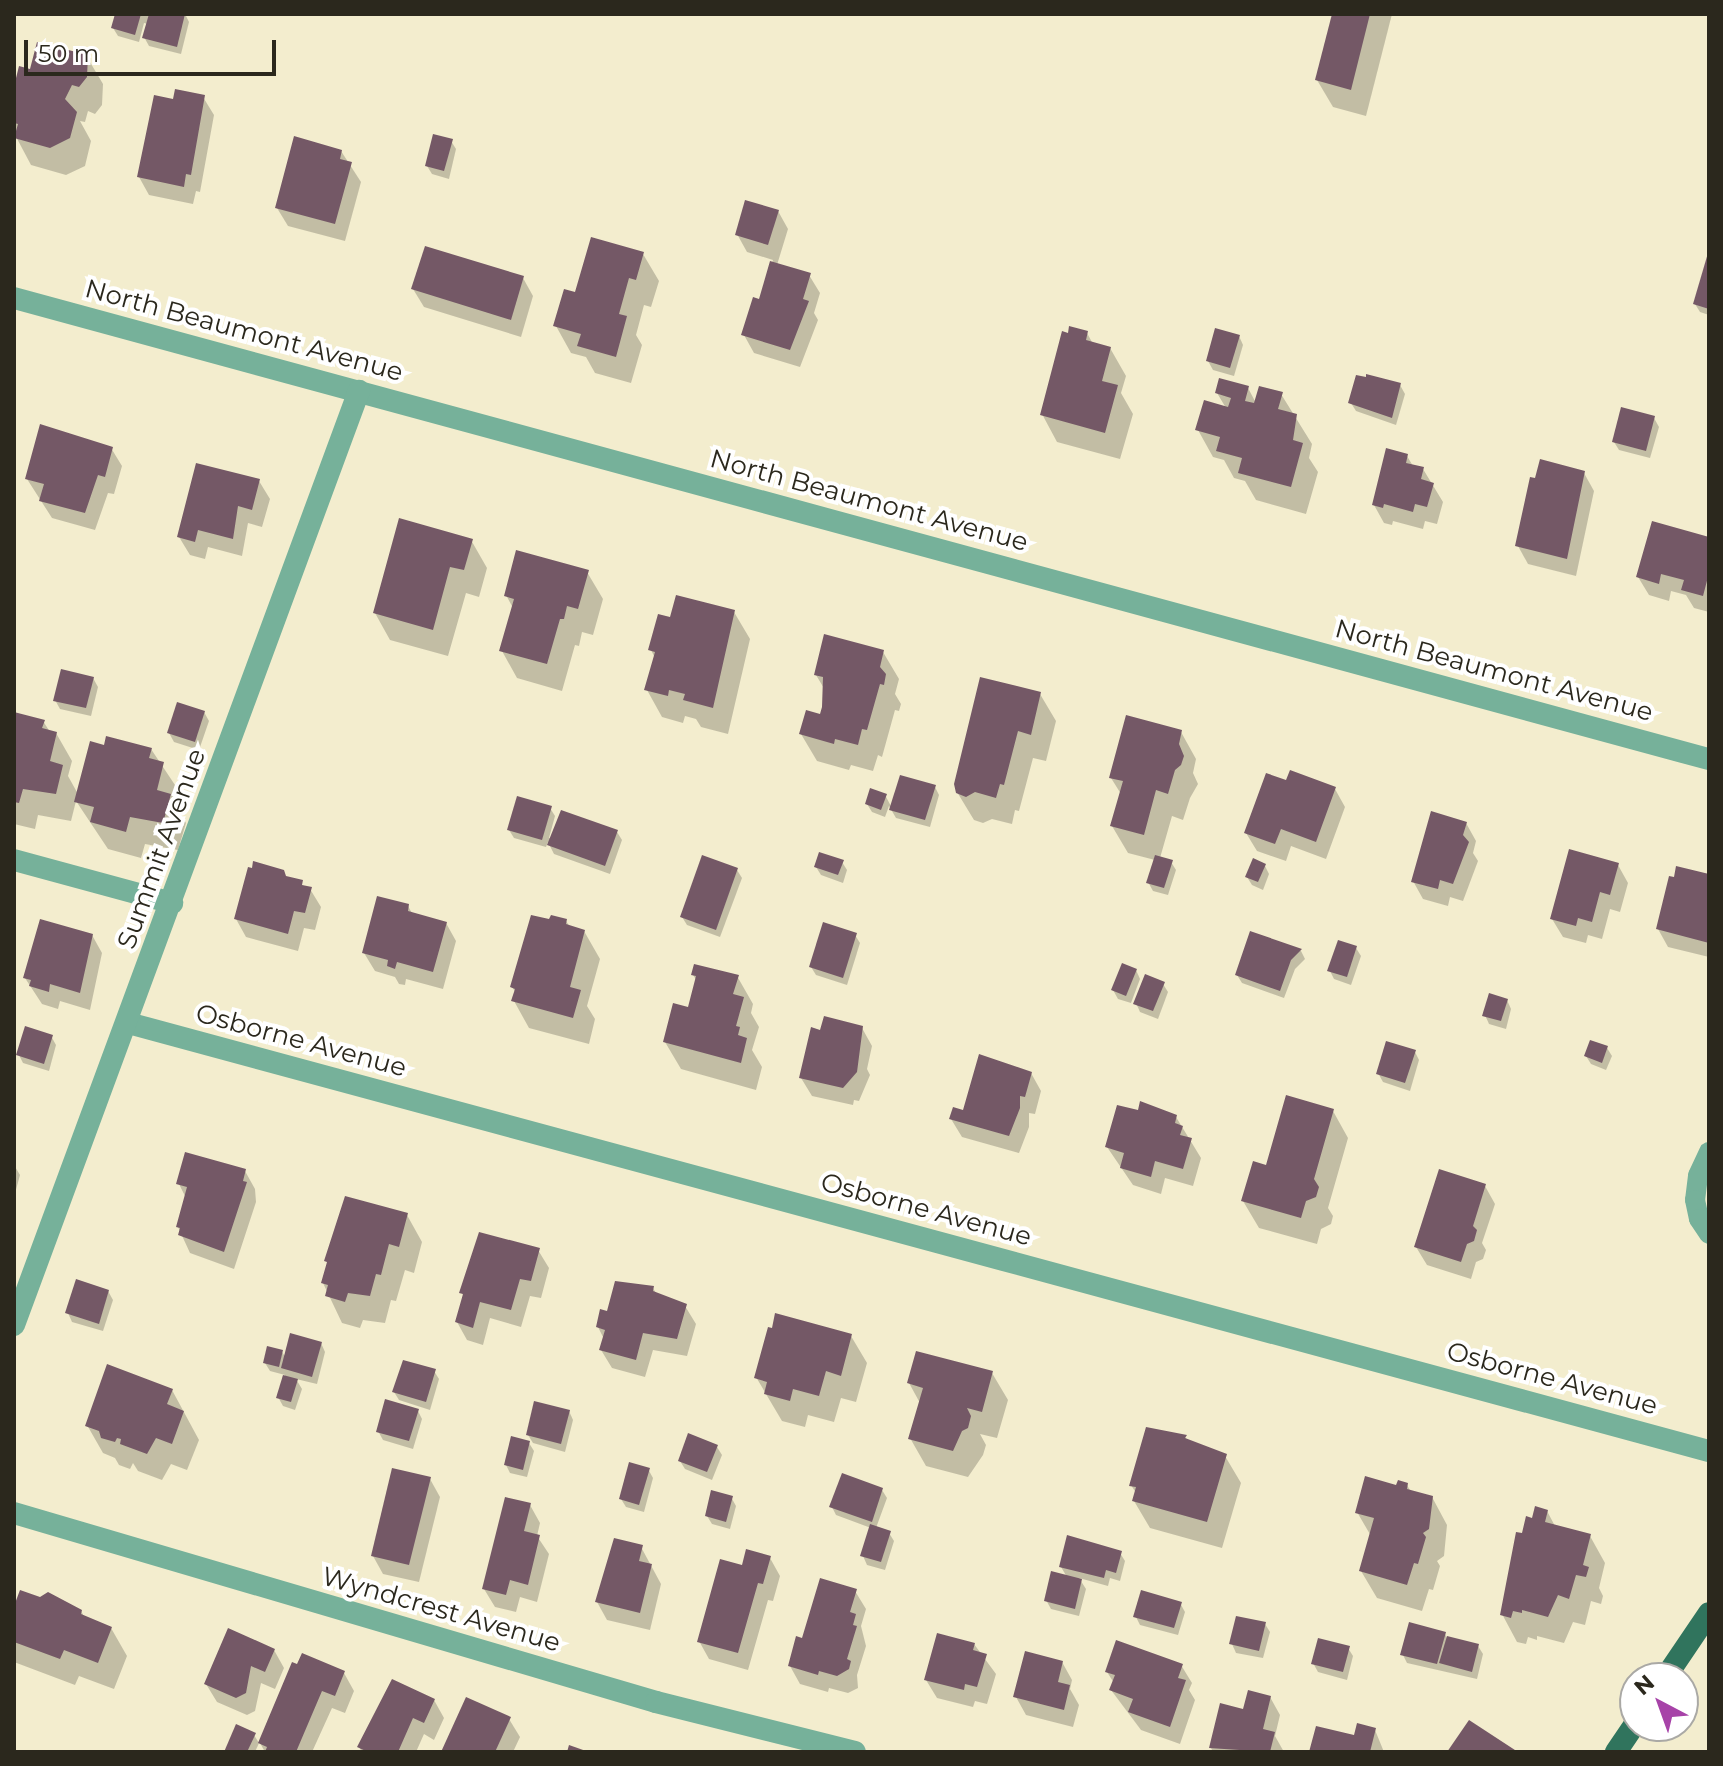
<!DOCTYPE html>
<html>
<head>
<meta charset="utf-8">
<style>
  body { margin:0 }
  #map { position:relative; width:1723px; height:1766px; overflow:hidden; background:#f3edce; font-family:Montserrat,sans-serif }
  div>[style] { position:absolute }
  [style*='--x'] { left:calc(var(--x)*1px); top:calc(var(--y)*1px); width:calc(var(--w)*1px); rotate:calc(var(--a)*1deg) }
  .shadow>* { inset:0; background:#0003 }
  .building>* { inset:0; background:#745866 }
  .service>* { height:20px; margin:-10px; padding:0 10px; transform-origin:10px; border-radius:10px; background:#76b19a }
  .minor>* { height:22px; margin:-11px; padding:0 11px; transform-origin:11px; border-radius:11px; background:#76b19a }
  .primary>* { height:22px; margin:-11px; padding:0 11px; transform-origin:11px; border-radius:11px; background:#30745d }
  span { translate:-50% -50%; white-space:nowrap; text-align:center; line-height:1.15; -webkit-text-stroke:8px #fff; paint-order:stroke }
  .street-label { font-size:26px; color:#2b281d }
  .frame { position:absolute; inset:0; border:16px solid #2b281d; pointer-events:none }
  .north { position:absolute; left:1619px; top:1662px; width:80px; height:80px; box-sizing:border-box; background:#fff; border:2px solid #aaa9a5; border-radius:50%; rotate:319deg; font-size:22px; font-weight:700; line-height:32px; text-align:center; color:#2b281d }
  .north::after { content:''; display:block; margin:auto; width:28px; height:36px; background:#a743a8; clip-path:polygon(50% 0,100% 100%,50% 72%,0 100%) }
  .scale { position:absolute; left:24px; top:40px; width:252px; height:36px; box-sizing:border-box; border:4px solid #2b281d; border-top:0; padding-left:10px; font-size:24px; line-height:28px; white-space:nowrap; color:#2b281d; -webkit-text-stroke:6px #fff; paint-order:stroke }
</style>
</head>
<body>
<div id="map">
  <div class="shadow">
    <i style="clip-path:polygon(117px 14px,185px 14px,189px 22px,181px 54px,149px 46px,144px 37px,148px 24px,144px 23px,139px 42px,118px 36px,113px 28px)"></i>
    <i style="clip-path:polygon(1333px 14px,1392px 14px,1366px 116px,1333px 107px,1317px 80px)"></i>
    <i style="clip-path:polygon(87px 57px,103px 84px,102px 105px,95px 114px,88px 111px,85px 122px,80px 121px,91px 141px,85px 166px,66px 175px,31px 165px,14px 133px,14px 94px,32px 72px)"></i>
    <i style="clip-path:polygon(203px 97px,214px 115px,200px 192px,196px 191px,193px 204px,149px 195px,139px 177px)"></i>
    <i style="clip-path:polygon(451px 141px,456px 149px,449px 179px,432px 174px,427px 166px)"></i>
    <i style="clip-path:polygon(341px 151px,361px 182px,345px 241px,288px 226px,277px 208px)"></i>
    <i style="clip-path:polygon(778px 211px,788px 229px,777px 265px,809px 275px,820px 293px,814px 313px,818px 320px,800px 367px,754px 353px,744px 335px,760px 301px,773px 260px,747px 252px,737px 234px)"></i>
    <i style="clip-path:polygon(643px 254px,659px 281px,651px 307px,644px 305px,636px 335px,642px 345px,631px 383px,595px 373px,586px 357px,571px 353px,556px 326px,577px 294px)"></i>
    <i style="clip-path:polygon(1709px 258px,1709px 315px,1700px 312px,1695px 304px)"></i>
    <i style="clip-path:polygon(523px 278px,533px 296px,521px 337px,424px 307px,413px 289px)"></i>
    <i style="clip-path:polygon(1087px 333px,1093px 344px,1110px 348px,1126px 376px,1121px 393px,1133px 414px,1120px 459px,1057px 442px,1042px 414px)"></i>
    <i style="clip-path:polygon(1239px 336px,1243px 345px,1234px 376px,1213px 370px,1208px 361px)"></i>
    <i style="clip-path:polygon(1400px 385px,1405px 394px,1396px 425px,1356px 411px,1351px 403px)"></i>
    <i style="clip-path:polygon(1248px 388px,1256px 403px,1281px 394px,1312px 444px,1309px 458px,1318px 472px,1306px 514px,1256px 500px,1245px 481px,1234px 478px,1224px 460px,1213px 457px,1198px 430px,1226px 408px,1217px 393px)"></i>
    <i style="clip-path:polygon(1654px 418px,1659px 427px,1650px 458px,1619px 450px,1614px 442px)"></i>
    <i style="clip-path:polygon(111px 448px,122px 466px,114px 494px,108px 493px,95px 530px,52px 518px,27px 479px)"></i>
    <i style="clip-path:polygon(1407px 456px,1413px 466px,1423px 469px,1443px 502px,1437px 524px,1425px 521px,1423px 529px,1393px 521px,1392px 525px,1384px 523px,1374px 505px)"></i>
    <i style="clip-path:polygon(1584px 473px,1594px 491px,1576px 576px,1528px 564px,1518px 546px)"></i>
    <i style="clip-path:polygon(259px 481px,270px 499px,262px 527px,248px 523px,242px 556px,208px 547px,205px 559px,190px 555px,179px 537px)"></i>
    <i style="clip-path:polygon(1709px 539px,1709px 612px,1694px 608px,1686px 595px,1671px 591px,1669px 601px,1649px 595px,1638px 577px)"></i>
    <i style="clip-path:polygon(471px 540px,487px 568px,479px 597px,466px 593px,448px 656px,390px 640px,375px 613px)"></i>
    <i style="clip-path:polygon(587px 572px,603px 599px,593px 635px,582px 632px,579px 646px,575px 645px,562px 691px,517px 678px,502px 651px,513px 608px,506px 595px)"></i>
    <i style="clip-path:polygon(734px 612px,750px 639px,728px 734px,701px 727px,696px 719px,685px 716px,683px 723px,662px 717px,647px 690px,655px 658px,651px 650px,671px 619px)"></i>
    <i style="clip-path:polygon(883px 652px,899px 679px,895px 694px,901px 704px,899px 711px,895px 710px,882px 757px,878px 755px,873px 771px,851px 765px,849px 770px,817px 761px,801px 734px,821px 716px,825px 690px,816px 675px)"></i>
    <i style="clip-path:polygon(93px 678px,98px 687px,91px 716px,60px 709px,55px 700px)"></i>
    <i style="clip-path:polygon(1040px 694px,1056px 721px,1046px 761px,1033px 758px,1019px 811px,1015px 810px,1012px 824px,992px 819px,983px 823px,974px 820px,957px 792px)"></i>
    <i style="clip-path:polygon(204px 712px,209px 721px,199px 750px,174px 742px,169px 733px)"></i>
    <i style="clip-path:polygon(14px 714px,43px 721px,50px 732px,56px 733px,72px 761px,68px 776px,78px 794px,151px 749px,179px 791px,175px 805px,186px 823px,178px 850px,145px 844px,141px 858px,108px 849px,76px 801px,71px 821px,38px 815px,35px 829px,14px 824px)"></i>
    <i style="clip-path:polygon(1181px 732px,1196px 759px,1193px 773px,1198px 784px,1190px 798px,1183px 820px,1172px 816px,1160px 858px,1171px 862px,1176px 870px,1168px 895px,1153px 891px,1148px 882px,1155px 860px,1128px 853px,1112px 826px,1121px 794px,1111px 778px)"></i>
    <i style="clip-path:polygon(1287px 782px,1335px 789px,1345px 807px,1326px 859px,1291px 846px,1286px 861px,1257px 851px,1246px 833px)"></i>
    <i style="clip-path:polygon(935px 787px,939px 795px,930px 827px,896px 818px,889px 806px,885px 817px,872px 812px,867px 804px,885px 795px,892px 808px)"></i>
    <i style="clip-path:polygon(550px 808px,555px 816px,549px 838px,617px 832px,622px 840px,610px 874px,554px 854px,548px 842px,546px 847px,514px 838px,509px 830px)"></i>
    <i style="clip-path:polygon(1466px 823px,1476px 841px,1473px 853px,1478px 861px,1463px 901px,1450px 897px,1448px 906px,1423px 899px,1413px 881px)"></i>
    <i style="clip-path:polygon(842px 862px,847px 870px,843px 883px,821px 875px,816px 867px)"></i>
    <i style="clip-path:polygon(1618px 865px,1628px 883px,1620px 912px,1610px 909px,1602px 939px,1588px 935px,1586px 943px,1563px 937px,1552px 919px)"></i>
    <i style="clip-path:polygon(1265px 866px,1269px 874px,1263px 890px,1252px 885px,1247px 877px)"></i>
    <i style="clip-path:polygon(737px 870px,742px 878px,720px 937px,687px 925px,682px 917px)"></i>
    <i style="clip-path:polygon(1709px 876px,1709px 957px,1668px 947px,1658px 929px)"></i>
    <i style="clip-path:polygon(287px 878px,310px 889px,321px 907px,315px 930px,304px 928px,298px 951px,246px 937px,236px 919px)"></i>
    <i style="clip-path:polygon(408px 906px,413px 915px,446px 923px,456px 941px,443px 989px,406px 979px,405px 985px,399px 984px,395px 977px,375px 971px,364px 953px)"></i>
    <i style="clip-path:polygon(566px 921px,570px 927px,584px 931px,600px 959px,587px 1006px,595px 1019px,589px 1044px,529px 1028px,514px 1001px,516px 993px,512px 987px)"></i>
    <i style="clip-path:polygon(1252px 933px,1301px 951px,1305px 959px,1295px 969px,1284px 998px,1242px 983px,1237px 975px)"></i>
    <i style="clip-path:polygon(92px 935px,102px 953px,90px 1010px,60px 1001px,58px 1009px,42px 1004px,25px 978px)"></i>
    <i style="clip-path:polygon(855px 935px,860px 943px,847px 985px,816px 975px,811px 967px)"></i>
    <i style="clip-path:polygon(1356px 948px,1361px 956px,1351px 985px,1334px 979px,1330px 971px)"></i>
    <i style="clip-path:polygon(1136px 970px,1140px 979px,1131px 1003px,1118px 999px,1113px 990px)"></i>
    <i style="clip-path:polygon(693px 975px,737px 976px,753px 1004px,751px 1013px,759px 1027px,752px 1050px,762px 1067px,756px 1090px,681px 1069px,665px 1042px,689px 1010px,697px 981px)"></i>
    <i style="clip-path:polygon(1163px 984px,1168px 992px,1158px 1019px,1140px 1012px,1136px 1003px)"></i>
    <i style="clip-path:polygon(1507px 1000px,1511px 1009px,1506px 1029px,1489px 1024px,1485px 1015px)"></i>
    <i style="clip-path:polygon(862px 1028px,872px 1046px,867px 1069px,870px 1075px,859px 1101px,854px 1100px,853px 1105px,812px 1096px,801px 1078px,822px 1032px)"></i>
    <i style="clip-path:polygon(51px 1036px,56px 1045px,49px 1071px,23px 1063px,19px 1055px)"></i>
    <i style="clip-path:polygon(1607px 1048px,1612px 1056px,1606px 1070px,1591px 1064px,1586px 1056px)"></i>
    <i style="clip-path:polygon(1415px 1052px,1419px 1060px,1410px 1091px,1383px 1082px,1378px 1073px)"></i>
    <i style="clip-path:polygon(1031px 1073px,1041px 1091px,1035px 1114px,1029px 1113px,1029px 1127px,1019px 1153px,962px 1137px,951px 1119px)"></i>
    <i style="clip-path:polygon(1333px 1111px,1348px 1138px,1328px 1208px,1333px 1216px,1331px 1224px,1321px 1229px,1317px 1244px,1259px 1228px,1243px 1201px,1268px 1168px)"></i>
    <i style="clip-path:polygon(1176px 1117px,1201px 1158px,1193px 1186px,1165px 1178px,1161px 1194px,1133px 1185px,1107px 1147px)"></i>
    <i style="clip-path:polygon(14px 1165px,20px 1175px,14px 1197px)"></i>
    <i style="clip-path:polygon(245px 1171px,255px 1189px,256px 1202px,234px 1269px,190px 1253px,178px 1227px,186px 1198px,179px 1184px)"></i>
    <i style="clip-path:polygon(1485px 1186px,1495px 1204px,1482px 1243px,1486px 1250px,1483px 1259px,1476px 1262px,1471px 1279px,1427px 1265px,1416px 1247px)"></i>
    <i style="clip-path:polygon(407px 1215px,422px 1242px,414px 1273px,405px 1270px,396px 1301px,391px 1300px,385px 1323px,363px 1320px,360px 1328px,342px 1323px,323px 1283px,328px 1264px)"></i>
    <i style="clip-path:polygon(538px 1250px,549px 1268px,541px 1298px,530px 1296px,521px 1327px,490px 1318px,483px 1345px,467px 1340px,457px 1322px,464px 1297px,462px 1293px)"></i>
    <i style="clip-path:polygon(653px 1288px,657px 1295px,685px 1306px,696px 1324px,687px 1356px,653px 1350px,645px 1377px,612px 1368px,601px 1350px,604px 1339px,598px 1327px,608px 1314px)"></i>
    <i style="clip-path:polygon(108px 1291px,113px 1300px,103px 1331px,72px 1322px,68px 1313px)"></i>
    <i style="clip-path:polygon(851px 1336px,867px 1363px,856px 1402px,841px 1398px,834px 1422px,808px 1415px,805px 1427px,782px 1421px,756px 1377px)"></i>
    <i style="clip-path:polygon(321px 1343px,325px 1352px,317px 1384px,296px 1379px,302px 1389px,295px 1410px,283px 1406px,278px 1397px,285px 1375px,270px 1371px,265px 1363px,282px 1352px,286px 1358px)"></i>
    <i style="clip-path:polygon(434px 1371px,439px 1379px,430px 1410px,399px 1400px,394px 1392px)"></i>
    <i style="clip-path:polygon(992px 1373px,1008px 1400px,997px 1438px,980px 1434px,986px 1445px,983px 1455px,968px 1477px,926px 1466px,910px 1438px,920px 1403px,909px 1383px)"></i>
    <i style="clip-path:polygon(172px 1390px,199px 1440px,187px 1470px,171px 1464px,162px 1480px,138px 1471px,133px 1463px,130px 1469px,119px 1465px,115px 1458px,103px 1453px,87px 1425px)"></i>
    <i style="clip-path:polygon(418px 1411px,422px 1419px,413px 1449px,383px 1440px,378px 1431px)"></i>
    <i style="clip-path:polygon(569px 1411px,573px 1420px,565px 1452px,533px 1443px,528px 1435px)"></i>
    <i style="clip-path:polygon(1185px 1437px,1188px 1441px,1225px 1456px,1241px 1483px,1222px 1548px,1150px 1528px,1134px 1501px,1136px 1493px,1131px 1485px)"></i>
    <i style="clip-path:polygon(529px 1443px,534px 1451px,527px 1477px,510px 1473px,506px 1465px)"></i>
    <i style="clip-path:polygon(717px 1447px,722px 1455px,712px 1480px,685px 1469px,680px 1461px)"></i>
    <i style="clip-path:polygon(648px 1469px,653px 1478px,644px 1512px,626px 1507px,621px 1499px)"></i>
    <i style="clip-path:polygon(430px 1479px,440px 1497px,419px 1582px,383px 1574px,373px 1556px)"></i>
    <i style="clip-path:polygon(1407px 1485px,1411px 1492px,1432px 1497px,1447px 1525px,1444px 1556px,1437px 1561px,1440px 1566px,1433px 1590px,1429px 1589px,1422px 1611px,1377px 1598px,1361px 1571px,1371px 1536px,1357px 1512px)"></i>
    <i style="clip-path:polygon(882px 1490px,887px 1498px,876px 1528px,889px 1533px,894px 1541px,885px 1570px,867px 1565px,863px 1556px,871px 1528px,836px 1515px,832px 1507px)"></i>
    <i style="clip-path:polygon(731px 1497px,736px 1506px,730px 1529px,712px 1524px,707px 1516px)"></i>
    <i style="clip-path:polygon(530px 1505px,540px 1523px,537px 1536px,549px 1554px,537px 1602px,520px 1597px,516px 1612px,495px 1607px,484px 1589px)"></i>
    <i style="clip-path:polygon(1547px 1511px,1555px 1526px,1590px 1536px,1605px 1563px,1599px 1588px,1603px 1596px,1601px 1604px,1591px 1601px,1585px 1625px,1573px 1622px,1564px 1643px,1537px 1636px,1537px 1640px,1528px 1637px,1526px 1644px,1517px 1642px,1502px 1614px,1523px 1536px,1533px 1520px)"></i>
    <i style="clip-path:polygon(641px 1547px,661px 1584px,650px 1630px,607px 1620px,597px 1602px)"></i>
    <i style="clip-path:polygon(1120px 1553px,1125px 1561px,1120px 1581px,1110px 1578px,1108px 1586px,1079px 1578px,1086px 1589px,1079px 1616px,1051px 1609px,1046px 1600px,1067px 1577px,1061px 1567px)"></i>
    <i style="clip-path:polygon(770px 1558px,780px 1576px,773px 1601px,768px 1600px,748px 1670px,709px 1659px,699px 1641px,743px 1567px)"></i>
    <i style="clip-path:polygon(855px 1591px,866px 1609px,861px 1626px,866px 1646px,857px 1675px,858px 1688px,848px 1693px,829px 1688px,828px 1692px,800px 1684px,790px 1666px,803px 1640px)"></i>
    <i style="clip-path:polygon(1180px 1603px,1185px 1612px,1178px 1635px,1140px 1625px,1136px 1617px)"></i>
    <i style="clip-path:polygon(81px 1611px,85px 1618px,111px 1628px,127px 1656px,114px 1689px,79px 1676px,75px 1685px,14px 1662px,14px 1612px)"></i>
    <i style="clip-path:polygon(1265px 1624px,1270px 1632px,1263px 1658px,1236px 1653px,1232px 1644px)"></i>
    <i style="clip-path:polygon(1445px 1634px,1447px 1638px,1478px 1646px,1483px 1654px,1477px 1679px,1407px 1663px,1403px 1655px)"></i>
    <i style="clip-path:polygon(974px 1644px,996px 1674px,987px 1704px,975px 1701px,973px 1707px,937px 1698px,926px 1680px)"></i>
    <i style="clip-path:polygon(1348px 1648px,1353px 1656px,1347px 1680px,1318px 1672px,1313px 1663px)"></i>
    <i style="clip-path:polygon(274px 1650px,284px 1668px,275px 1689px,261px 1683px,255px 1711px,247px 1715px,217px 1702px,206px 1684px)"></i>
    <i style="clip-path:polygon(1062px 1662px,1072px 1680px,1070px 1689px,1079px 1705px,1073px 1727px,1026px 1715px,1016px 1697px)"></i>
    <i style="clip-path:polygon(293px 1665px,344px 1673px,354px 1691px,345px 1713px,332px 1708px,312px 1752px,265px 1752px,260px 1743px)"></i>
    <i style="clip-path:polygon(1181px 1665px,1192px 1683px,1189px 1690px,1195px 1700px,1180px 1744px,1141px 1730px,1111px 1690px,1114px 1683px,1107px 1672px)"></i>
    <i style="clip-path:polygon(1270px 1697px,1280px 1715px,1275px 1736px,1284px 1752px,1213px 1752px,1211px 1748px,1221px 1706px,1245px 1711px)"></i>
    <i style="clip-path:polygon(434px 1700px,444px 1718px,434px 1740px,424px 1734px,416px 1752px,362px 1752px,359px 1747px)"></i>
    <i style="clip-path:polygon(509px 1719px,520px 1737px,513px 1752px,443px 1752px)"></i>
    <i style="clip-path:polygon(1375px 1730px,1384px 1752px,1311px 1752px,1356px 1738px)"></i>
    <i style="clip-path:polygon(254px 1735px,259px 1743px,255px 1752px,226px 1752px)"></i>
  </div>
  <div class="building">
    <i style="clip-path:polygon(115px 14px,141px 14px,135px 35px,111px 28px)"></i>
    <i style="clip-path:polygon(149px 14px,185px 14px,177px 47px,142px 38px)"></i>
    <i style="clip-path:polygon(1332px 14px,1370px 14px,1351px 90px,1315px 80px)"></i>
    <i style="clip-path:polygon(37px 42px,88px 55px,87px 77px,79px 87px,72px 85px,65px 99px,77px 112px,70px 138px,50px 148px,14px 138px,18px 124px,14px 123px,14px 86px,19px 66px,30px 69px)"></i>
    <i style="clip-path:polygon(175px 89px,205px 95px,191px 175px,186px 174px,184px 187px,137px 177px,154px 95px,173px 99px)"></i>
    <i style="clip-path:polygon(433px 134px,453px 139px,444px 171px,425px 166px)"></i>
    <i style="clip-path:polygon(294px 136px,342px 150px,340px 159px,352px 162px,335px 224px,275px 208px)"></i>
    <i style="clip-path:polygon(745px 200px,779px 210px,768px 245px,735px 235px)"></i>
    <i style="clip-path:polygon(591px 237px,644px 252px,636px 280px,629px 278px,619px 314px,627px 316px,616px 357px,577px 346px,581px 334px,553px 326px,564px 289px,575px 292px)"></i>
    <i style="clip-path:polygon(425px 246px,524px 276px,511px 320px,411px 289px)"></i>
    <i style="clip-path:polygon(1708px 253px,1709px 254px,1709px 309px,1693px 304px)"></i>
    <i style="clip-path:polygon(770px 261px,811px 273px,803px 299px,809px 301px,790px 350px,741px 335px,753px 297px,759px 299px)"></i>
    <i style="clip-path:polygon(1069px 326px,1088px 331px,1086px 340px,1111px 347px,1102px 381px,1118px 385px,1105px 433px,1040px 415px,1062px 331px,1068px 333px)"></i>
    <i style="clip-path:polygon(1215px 328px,1240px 335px,1230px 368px,1206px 361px)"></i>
    <i style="clip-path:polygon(1366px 374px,1401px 383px,1392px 418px,1348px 403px,1356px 375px,1366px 377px)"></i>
    <i style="clip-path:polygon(1219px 378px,1249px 386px,1245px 401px,1254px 403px,1259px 386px,1283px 392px,1278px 409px,1297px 414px,1293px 440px,1303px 443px,1291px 487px,1238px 473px,1242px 458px,1216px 451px,1220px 437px,1195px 430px,1204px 400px,1228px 407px,1231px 398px,1215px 393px)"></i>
    <i style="clip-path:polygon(1621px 407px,1655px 416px,1646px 451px,1612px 442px)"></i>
    <i style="clip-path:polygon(40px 424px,113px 447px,105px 477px,98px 475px,85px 513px,39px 501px,44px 484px,25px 479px)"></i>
    <i style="clip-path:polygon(1386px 448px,1408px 454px,1406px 463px,1424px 467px,1421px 479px,1434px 483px,1427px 507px,1415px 504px,1413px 512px,1384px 504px,1383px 508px,1372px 505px)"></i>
    <i style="clip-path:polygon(1540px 459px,1585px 471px,1567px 559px,1515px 546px,1530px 477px,1535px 478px)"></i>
    <i style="clip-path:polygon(196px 463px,260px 479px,252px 510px,238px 506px,233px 539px,198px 530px,195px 542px,177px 537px)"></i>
    <i style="clip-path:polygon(399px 518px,473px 539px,464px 570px,450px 567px,433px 630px,373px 613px)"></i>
    <i style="clip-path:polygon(1652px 521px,1709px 537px,1709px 573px,1703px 596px,1681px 590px,1684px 580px,1661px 574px,1659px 584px,1636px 577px)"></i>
    <i style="clip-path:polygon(516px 550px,589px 570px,578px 609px,567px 606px,564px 619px,560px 619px,547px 664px,499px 651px,514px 599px,504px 596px)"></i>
    <i style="clip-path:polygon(676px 595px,735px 610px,713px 708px,683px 700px,685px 694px,669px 690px,668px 696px,644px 690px,655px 652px,648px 650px,658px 614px,670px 617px)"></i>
    <i style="clip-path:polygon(824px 634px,884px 650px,880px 667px,886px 674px,884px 685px,880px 684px,867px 730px,862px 729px,858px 745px,835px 739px,834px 744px,799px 734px,806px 710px,820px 714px,822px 707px,823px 677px,814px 675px)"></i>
    <i style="clip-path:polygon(61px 669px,94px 677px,86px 708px,53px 701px)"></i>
    <i style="clip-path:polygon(980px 677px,1041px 692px,1031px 735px,1018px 731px,1004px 785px,1000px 784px,996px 798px,975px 792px,966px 797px,956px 793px,954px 784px)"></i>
    <i style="clip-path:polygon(177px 702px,205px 711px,195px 742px,167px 733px)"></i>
    <i style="clip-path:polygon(14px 712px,45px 720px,42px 728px,57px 732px,50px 761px,63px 765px,56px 794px,23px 789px,19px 803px,14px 802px)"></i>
    <i style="clip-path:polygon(1126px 715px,1182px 730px,1179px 744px,1184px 756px,1181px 765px,1175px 770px,1168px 794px,1156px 790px,1144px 835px,1110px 826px,1123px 781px,1109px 778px)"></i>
    <i style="clip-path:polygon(106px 736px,152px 748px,149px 758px,164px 762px,157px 790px,171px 794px,163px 823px,130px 817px,126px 832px,90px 822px,94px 807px,74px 802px,90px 741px,104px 745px)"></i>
    <i style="clip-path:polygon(1290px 770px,1336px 787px,1316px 842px,1281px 829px,1275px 844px,1244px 833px,1266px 773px,1286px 780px)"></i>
    <i style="clip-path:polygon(900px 775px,936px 785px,925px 820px,889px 810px)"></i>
    <i style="clip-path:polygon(870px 788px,887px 794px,881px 810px,865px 804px)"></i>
    <i style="clip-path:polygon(517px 796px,552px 806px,542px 840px,507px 830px)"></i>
    <i style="clip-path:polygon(561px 810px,618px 830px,605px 866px,547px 845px)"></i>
    <i style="clip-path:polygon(1431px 811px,1467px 822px,1463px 835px,1469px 842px,1453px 884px,1440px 880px,1438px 889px,1411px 882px)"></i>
    <i style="clip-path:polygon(1569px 849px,1619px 863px,1610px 895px,1600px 892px,1592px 922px,1578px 918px,1576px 926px,1550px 919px)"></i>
    <i style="clip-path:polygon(819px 852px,844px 860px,838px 875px,814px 867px)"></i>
    <i style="clip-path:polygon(702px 855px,738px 868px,716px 930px,680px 917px)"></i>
    <i style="clip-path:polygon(1155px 855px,1173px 860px,1164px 888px,1146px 883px)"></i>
    <i style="clip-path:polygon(1253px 858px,1266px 864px,1258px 882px,1245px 877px)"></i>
    <i style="clip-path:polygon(253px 861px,284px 870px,286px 876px,303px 880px,302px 885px,312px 887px,305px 913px,294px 911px,288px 934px,234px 919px,248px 867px,252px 868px)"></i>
    <i style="clip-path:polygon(1676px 866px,1709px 874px,1709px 943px,1656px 929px,1669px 876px,1674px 877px)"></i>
    <i style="clip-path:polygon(377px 896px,409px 904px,408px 911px,447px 922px,433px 972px,397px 962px,395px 969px,387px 966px,388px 960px,362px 953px)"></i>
    <i style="clip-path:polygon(531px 915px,549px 919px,551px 915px,567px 919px,566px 924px,585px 930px,570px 987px,581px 990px,573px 1018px,511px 1001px,515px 989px,510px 987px)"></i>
    <i style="clip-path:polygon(40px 919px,93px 934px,80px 993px,50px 984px,49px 992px,29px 986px,31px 980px,23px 978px)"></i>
    <i style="clip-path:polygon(823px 922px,857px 933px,843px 978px,809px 967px)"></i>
    <i style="clip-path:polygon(1250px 931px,1302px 949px,1291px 960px,1280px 991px,1235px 975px)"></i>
    <i style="clip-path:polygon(1338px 940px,1357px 946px,1347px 977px,1327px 971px)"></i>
    <i style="clip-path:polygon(1122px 963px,1137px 969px,1126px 996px,1111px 990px)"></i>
    <i style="clip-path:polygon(694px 964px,739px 975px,733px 994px,744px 997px,736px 1026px,740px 1027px,738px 1035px,747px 1038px,741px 1063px,663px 1042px,673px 1003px,688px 1007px,696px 976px,691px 975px)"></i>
    <i style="clip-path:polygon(1145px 974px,1165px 982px,1153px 1011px,1133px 1004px)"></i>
    <i style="clip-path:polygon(1489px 993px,1508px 999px,1501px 1021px,1482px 1016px)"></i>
    <i style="clip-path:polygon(824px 1016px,863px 1026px,857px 1072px,843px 1088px,799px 1078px,811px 1027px,820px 1030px)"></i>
    <i style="clip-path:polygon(25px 1026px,53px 1035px,44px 1064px,16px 1055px)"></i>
    <i style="clip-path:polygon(1590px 1040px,1608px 1046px,1602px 1063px,1584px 1056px)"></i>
    <i style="clip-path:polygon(1386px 1041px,1416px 1050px,1405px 1083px,1376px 1074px)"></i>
    <i style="clip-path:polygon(979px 1054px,1032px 1072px,1025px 1097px,1020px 1096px,1020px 1108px,1009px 1136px,949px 1119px,953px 1107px,963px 1110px)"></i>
    <i style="clip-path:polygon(1286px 1095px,1334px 1109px,1314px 1179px,1319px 1187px,1316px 1197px,1306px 1201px,1301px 1218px,1241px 1201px,1253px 1161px,1266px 1165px)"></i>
    <i style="clip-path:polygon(1140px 1101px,1177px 1115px,1175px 1123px,1183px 1126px,1180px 1135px,1192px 1138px,1183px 1169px,1155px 1161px,1151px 1177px,1120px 1168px,1124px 1153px,1105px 1147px,1117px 1105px,1138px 1110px)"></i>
    <i style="clip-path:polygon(185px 1152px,246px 1169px,243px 1181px,247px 1182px,224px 1252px,178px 1235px,180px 1228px,176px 1227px,187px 1187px,176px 1184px)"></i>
    <i style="clip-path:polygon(1439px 1169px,1486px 1184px,1473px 1226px,1477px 1230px,1474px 1241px,1467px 1244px,1461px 1262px,1414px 1247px)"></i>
    <i style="clip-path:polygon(345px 1196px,408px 1213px,399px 1247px,389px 1244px,381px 1275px,376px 1274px,370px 1296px,348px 1293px,345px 1302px,325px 1296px,328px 1285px,321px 1283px,327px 1262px,324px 1261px)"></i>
    <i style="clip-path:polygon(479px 1232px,540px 1248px,531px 1281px,520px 1279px,511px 1310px,480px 1302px,473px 1328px,455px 1322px,463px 1294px,459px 1293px)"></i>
    <i style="clip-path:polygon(76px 1279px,109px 1290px,99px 1324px,65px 1313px)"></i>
    <i style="clip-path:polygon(615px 1281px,654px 1286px,653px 1291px,687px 1304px,677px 1339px,643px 1333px,636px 1360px,599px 1350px,605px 1330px,596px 1327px,600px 1309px,607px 1311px)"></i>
    <i style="clip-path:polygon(775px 1313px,852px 1334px,841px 1376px,826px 1371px,819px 1396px,793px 1389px,790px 1401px,764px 1394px,767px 1382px,754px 1378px,768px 1327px,772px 1328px)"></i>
    <i style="clip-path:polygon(290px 1333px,322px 1342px,312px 1377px,281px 1368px)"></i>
    <i style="clip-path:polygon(267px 1346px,283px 1350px,279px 1367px,263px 1363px)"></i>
    <i style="clip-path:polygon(916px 1351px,993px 1371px,982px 1412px,967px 1408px,971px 1416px,968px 1428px,962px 1431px,953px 1451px,908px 1439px,923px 1388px,907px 1383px)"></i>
    <i style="clip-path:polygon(403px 1360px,436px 1369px,426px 1402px,392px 1392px)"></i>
    <i style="clip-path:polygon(107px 1364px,173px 1389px,167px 1404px,184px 1411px,172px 1444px,156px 1438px,147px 1454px,120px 1444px,121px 1439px,117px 1438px,115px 1442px,101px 1438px,99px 1431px,85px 1426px)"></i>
    <i style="clip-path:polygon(283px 1375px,298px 1379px,291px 1402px,276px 1398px)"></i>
    <i style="clip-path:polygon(385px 1399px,419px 1409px,409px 1441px,376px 1432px)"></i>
    <i style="clip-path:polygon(534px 1401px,570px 1410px,561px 1444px,526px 1435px)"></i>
    <i style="clip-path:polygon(1146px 1427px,1187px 1435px,1185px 1438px,1227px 1454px,1207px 1522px,1132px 1501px,1136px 1487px,1129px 1486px)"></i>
    <i style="clip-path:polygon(688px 1433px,718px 1445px,707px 1472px,678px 1461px)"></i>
    <i style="clip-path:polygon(511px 1436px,530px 1441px,523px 1470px,504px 1465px)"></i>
    <i style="clip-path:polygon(629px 1462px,650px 1468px,639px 1505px,619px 1499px)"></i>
    <i style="clip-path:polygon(392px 1468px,431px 1477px,409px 1565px,371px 1556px)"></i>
    <i style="clip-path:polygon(842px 1473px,883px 1488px,872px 1522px,829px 1507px)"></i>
    <i style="clip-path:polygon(1365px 1476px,1396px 1485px,1398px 1480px,1408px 1483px,1407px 1489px,1433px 1496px,1429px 1529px,1423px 1533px,1426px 1537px,1418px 1564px,1414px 1563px,1407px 1585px,1359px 1571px,1374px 1518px,1355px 1513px)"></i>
    <i style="clip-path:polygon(711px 1490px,733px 1496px,726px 1522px,705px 1516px)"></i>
    <i style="clip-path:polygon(505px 1497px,531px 1503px,524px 1531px,540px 1535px,528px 1585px,510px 1580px,506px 1595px,482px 1589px)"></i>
    <i style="clip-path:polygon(1535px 1506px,1548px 1510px,1545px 1522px,1591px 1534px,1583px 1565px,1589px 1567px,1586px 1577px,1576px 1575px,1569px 1599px,1558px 1595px,1548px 1617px,1522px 1610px,1522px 1613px,1513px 1611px,1511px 1618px,1500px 1615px,1516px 1532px,1522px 1533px,1526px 1516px,1532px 1518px)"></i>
    <i style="clip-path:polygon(870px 1524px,891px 1531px,881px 1562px,860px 1556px)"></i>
    <i style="clip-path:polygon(1067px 1535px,1122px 1551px,1116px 1573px,1106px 1570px,1104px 1578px,1059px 1567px)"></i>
    <i style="clip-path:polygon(614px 1538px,643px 1545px,639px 1561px,652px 1564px,640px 1613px,595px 1602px)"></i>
    <i style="clip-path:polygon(746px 1549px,771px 1556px,763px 1584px,758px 1583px,738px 1653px,697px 1642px,720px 1559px,742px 1565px)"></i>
    <i style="clip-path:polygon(1051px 1571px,1082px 1579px,1075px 1609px,1044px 1601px)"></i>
    <i style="clip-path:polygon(820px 1578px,857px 1589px,850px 1612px,856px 1614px,853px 1625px,857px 1626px,847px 1659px,851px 1661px,849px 1669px,837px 1676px,819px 1671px,818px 1675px,788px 1666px,796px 1636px,802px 1638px)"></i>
    <i style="clip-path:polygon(20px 1590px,40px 1597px,48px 1592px,82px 1610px,81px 1614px,112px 1627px,98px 1663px,64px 1650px,60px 1659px,14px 1642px,14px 1606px)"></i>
    <i style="clip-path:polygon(1141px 1590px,1182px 1602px,1174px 1628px,1133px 1617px)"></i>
    <i style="clip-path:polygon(1236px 1616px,1266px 1622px,1259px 1651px,1229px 1644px)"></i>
    <i style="clip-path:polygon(1409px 1622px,1446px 1632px,1437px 1664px,1400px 1655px)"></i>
    <i style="clip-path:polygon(228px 1628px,275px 1649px,265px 1672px,251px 1666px,246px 1693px,236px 1698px,204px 1684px)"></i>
    <i style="clip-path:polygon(937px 1633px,975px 1643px,973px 1650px,987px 1654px,977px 1687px,965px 1684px,964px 1690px,924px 1680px)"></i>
    <i style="clip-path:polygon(1447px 1636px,1479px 1644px,1472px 1672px,1439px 1663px)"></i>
    <i style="clip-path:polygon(1318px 1638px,1350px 1646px,1343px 1672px,1311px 1664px)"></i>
    <i style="clip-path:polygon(1116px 1640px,1183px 1664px,1178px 1678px,1186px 1680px,1170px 1727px,1128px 1712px,1133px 1699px,1109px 1690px,1115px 1675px,1105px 1672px)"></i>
    <i style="clip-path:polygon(1025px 1651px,1063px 1661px,1058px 1682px,1070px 1685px,1064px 1710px,1013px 1697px)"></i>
    <i style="clip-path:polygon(302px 1653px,345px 1671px,335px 1696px,322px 1691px,296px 1752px,265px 1752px,267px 1747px,258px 1743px,292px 1662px,297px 1664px)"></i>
    <i style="clip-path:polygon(392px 1679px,435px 1699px,424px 1723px,413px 1718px,398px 1752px,368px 1752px,357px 1747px)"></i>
    <i style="clip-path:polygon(1248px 1690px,1271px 1696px,1263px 1729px,1275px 1732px,1270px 1752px,1209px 1748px,1220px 1703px,1243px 1709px)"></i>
    <i style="clip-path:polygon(466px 1697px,511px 1717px,495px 1752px,441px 1752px)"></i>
    <i style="clip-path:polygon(1469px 1720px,1518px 1752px,1447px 1752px)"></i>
    <i style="clip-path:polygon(1357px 1723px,1376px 1728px,1370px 1752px,1309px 1752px,1316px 1726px,1354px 1735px)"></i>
    <i style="clip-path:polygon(236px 1724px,256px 1733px,247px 1752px,224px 1752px)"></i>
    <i style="clip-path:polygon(569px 1745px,586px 1751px,586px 1752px,567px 1752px)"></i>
  </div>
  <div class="service">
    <i style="--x:1709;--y:1152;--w:26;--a:115"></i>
    <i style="--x:1698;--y:1176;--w:24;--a:97"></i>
    <i style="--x:1695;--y:1200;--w:19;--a:78"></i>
    <i style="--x:1699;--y:1219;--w:18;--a:56"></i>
  </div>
  <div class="minor">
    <i style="--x:14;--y:298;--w:1757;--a:15.22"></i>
    <i style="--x:14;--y:860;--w:164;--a:15.2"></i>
    <i style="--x:128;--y:1023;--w:1638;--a:15.15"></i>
    <i style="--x:14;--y:1325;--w:996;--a:-69.73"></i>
    <i style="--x:14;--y:1513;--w:669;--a:16.4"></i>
    <i style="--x:656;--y:1702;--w:205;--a:14.1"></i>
  </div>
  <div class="primary">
    <i style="--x:1665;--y:1678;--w:78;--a:-55.9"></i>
    <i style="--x:1616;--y:1752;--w:34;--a:-56"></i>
  </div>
  <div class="street-label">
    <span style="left:244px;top:331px;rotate:15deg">North Beaumont Avenue</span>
    <span style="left:869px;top:501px;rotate:15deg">North Beaumont Avenue</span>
    <span style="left:1494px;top:671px;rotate:15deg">North Beaumont Avenue</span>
    <span style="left:162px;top:849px;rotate:-70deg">Summit Avenue</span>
    <span style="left:301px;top:1041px;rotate:15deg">Osborne Avenue</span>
    <span style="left:926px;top:1210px;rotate:15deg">Osborne Avenue</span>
    <span style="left:1552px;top:1379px;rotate:15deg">Osborne Avenue</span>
    <span style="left:441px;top:1610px;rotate:16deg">Wyndcrest Avenue</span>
  </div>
  <div class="frame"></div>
  <div class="north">N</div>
  <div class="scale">50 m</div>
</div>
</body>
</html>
